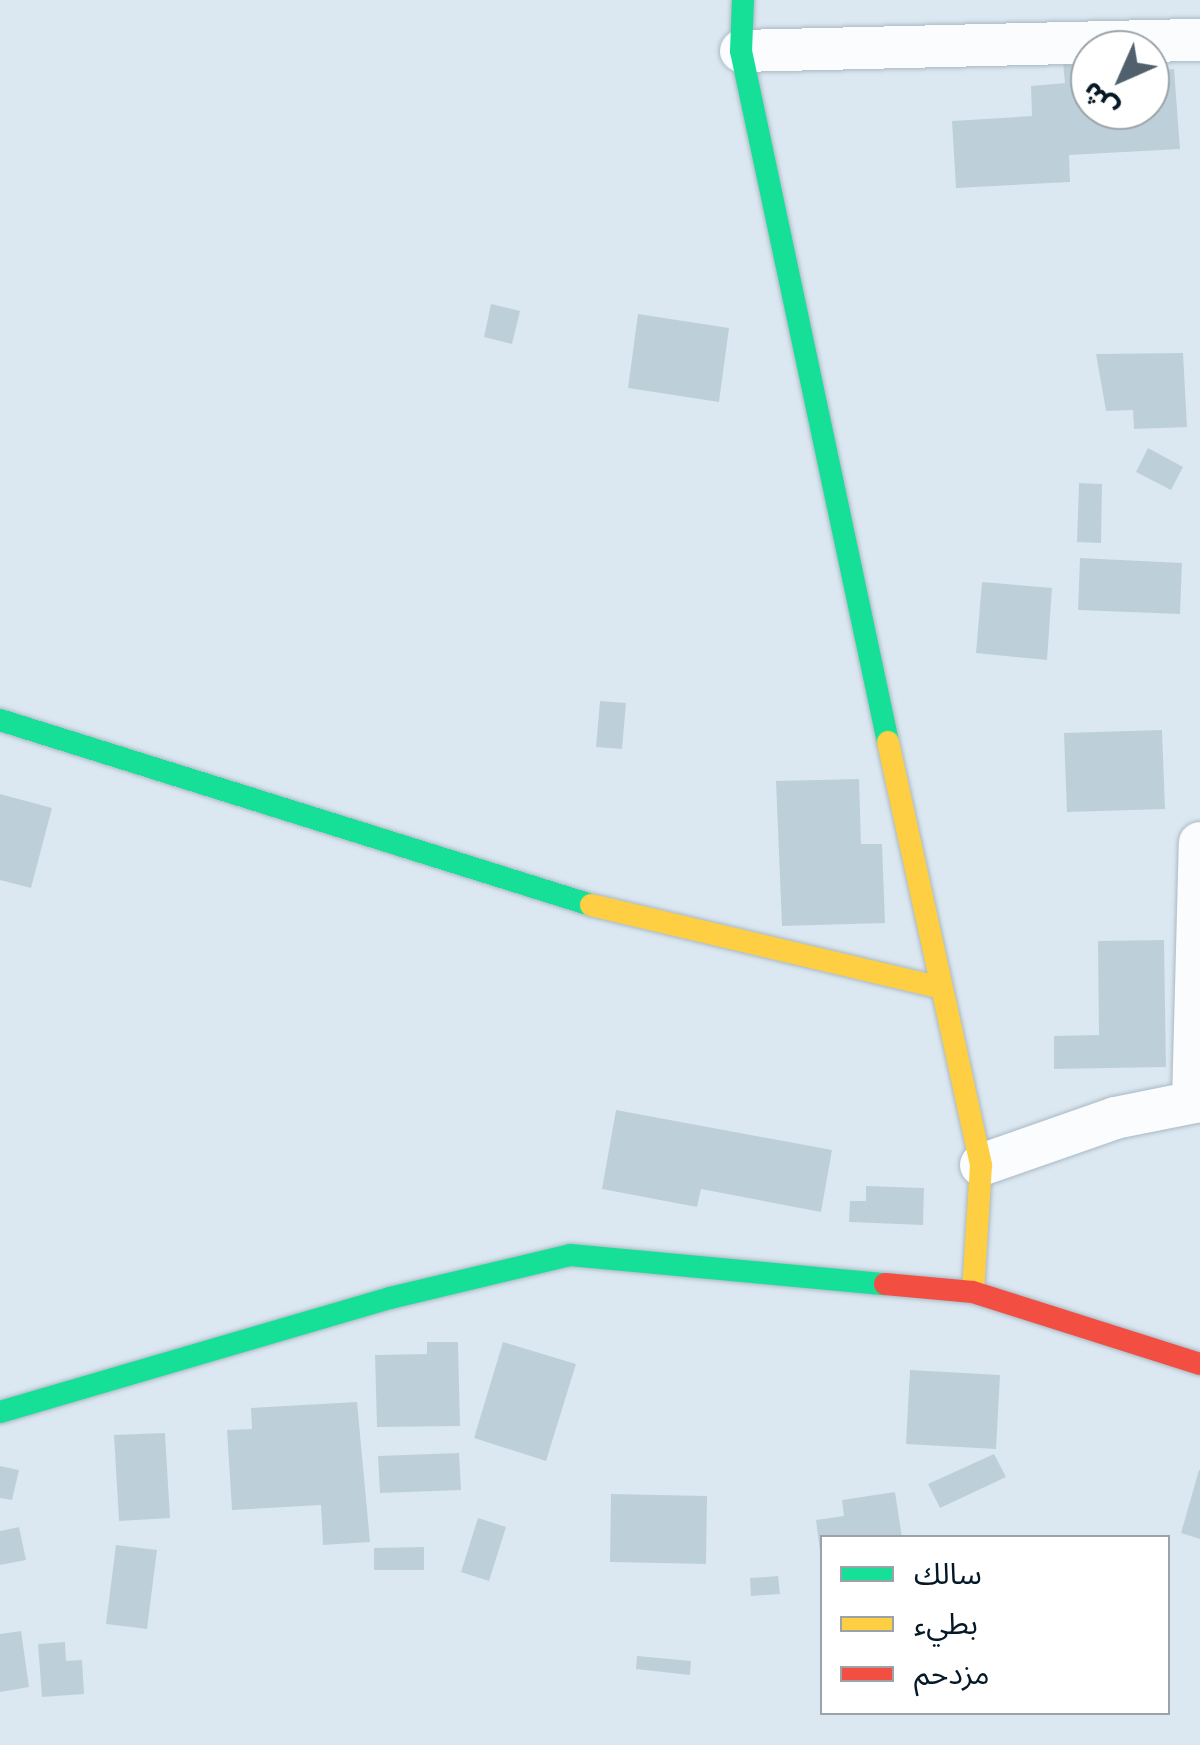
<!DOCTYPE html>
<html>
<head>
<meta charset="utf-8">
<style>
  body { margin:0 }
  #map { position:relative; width:1200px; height:1745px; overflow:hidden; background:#dce8f1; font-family:"Varela Round","Noto Sans Arabic",sans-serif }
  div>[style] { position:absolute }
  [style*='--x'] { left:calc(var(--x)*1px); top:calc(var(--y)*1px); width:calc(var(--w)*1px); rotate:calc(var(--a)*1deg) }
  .building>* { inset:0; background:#bdd0d9 }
  .roads { filter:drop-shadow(0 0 2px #a9b9c4) drop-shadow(0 0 2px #a9b9c4) }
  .street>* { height:42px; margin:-21px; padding:0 21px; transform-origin:21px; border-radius:21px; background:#fafcfd }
  .fast>* { height:22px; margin:-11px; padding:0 11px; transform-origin:11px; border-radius:11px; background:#16e098 }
  .slow>* { height:22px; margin:-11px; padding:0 11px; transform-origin:11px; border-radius:11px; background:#ffcf43 }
  .jam>* { height:22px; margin:-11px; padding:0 11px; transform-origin:11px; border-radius:11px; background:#f24e42 }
  span { translate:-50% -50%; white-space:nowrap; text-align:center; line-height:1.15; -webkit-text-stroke:10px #fff; paint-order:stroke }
  .legend { position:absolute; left:820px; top:1535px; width:350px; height:180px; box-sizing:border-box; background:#fff; border:2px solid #9ba3a8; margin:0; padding:12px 18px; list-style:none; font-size:30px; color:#041826 }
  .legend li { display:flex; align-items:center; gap:20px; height:50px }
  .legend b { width:50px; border:2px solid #9ba3a8 }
  .north { position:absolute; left:1070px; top:30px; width:100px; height:100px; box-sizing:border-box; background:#fff; border:2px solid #9ba3a8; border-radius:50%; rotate:225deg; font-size:28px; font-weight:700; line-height:40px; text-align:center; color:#041826 }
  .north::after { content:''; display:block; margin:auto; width:35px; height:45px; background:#50616d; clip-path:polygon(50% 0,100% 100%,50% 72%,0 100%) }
</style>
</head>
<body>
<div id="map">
  <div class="building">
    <i style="clip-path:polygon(1090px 61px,1090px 110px,1150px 110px,1150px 71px,1174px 69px,1180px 149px,1069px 155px,1070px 182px,956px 188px,952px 121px,1032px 116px,1031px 86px,1065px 83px,1063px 62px)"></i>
    <i style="clip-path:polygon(491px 304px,520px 311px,512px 344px,484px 337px)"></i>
    <i style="clip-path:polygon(638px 314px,729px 328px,719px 402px,628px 388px)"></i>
    <i style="clip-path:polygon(1183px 353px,1187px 427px,1134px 429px,1133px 410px,1106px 411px,1096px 354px)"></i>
    <i style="clip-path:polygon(1148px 448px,1183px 467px,1171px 490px,1136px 472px)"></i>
    <i style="clip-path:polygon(1079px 483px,1102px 484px,1101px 543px,1077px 542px)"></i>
    <i style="clip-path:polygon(1080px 558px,1182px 563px,1180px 614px,1078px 610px)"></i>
    <i style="clip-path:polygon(982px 582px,1052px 588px,1047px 660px,976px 653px)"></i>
    <i style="clip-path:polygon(600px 701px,626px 703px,622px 749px,596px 747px)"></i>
    <i style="clip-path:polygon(1162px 730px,1165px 809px,1067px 812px,1064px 733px)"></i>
    <i style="clip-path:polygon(859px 779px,861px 844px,882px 844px,885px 923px,782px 926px,776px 781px)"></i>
    <i style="clip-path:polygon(0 794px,52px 808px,31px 888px,0 880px)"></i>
    <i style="clip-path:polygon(1164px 940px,1166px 1067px,1054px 1069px,1054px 1036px,1099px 1035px,1098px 941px)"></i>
    <i style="clip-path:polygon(616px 1110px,832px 1150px,821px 1212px,701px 1189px,697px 1207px,602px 1189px)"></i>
    <i style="clip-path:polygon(866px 1186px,924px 1188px,923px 1225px,849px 1222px,850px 1201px,866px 1201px)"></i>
    <i style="clip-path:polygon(427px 1342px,458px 1342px,460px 1426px,377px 1427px,375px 1355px,427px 1354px)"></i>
    <i style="clip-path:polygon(503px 1342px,576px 1364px,546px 1461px,474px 1438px)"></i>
    <i style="clip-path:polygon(910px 1370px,1000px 1375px,996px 1449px,906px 1444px)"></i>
    <i style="clip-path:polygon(357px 1402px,370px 1542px,323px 1545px,321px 1505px,232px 1510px,227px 1430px,252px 1429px,251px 1408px)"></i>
    <i style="clip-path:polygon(165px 1433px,170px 1518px,119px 1521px,114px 1435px)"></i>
    <i style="clip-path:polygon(459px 1453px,461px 1490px,380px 1493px,378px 1456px)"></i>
    <i style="clip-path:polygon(994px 1454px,1006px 1477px,940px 1508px,928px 1484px)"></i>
    <i style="clip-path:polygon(0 1466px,19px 1470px,12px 1500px,0 1498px)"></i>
    <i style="clip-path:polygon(1199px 1470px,1200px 1470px,1200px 1539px,1181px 1533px)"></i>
    <i style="clip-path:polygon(895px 1492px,902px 1538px,822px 1538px,820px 1552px,816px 1520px,844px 1516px,842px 1500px)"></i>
    <i style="clip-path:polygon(611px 1494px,707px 1496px,706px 1564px,610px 1562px)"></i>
    <i style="clip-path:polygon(478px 1518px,506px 1527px,489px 1581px,461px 1572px)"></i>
    <i style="clip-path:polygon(19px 1527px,26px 1560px,0 1565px,0 1531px)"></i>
    <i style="clip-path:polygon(116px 1545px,157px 1550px,147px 1629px,106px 1624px)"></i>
    <i style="clip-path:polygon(424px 1547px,424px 1570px,374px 1570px,374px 1548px)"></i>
    <i style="clip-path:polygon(778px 1576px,780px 1594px,751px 1596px,750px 1578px)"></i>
    <i style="clip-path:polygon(21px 1631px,29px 1687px,0 1692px,0 1634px)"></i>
    <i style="clip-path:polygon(65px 1642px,66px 1661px,82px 1660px,84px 1694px,42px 1697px,38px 1644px)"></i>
    <i style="clip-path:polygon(637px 1656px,691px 1661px,690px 1675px,636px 1669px)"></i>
  </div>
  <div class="roads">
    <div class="street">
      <i style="--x:741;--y:51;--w:459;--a:-1.4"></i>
      <i style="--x:1193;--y:1102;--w:259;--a:-88.5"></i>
      <i style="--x:981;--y:1165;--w:142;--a:-19.3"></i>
      <i style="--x:1115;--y:1118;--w:87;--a:-11.3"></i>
    </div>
    <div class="fast">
      <i style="--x:743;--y:0;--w:51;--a:92.2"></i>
      <i style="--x:741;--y:51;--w:706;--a:77.99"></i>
      <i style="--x:0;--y:720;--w:619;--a:17.38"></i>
      <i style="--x:0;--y:1412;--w:406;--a:-16.3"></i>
      <i style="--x:390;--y:1298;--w:185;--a:-13.4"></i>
      <i style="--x:570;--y:1255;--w:316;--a:5.3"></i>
    </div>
    <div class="slow">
      <i style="--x:888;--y:742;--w:433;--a:77.6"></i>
      <i style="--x:981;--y:1165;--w:127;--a:93.6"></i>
      <i style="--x:591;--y:905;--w:360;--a:13.3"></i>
    </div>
    <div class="jam">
      <i style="--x:885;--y:1284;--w:88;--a:5.2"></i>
      <i style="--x:973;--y:1292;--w:238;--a:17.6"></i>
    </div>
  </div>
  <ul class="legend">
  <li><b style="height:12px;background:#16e098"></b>سالك</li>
  <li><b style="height:12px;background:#ffcf43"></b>بطيء</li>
  <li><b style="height:12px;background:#f24e42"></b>مزدحم</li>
  </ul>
  <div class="north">ش</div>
</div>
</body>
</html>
